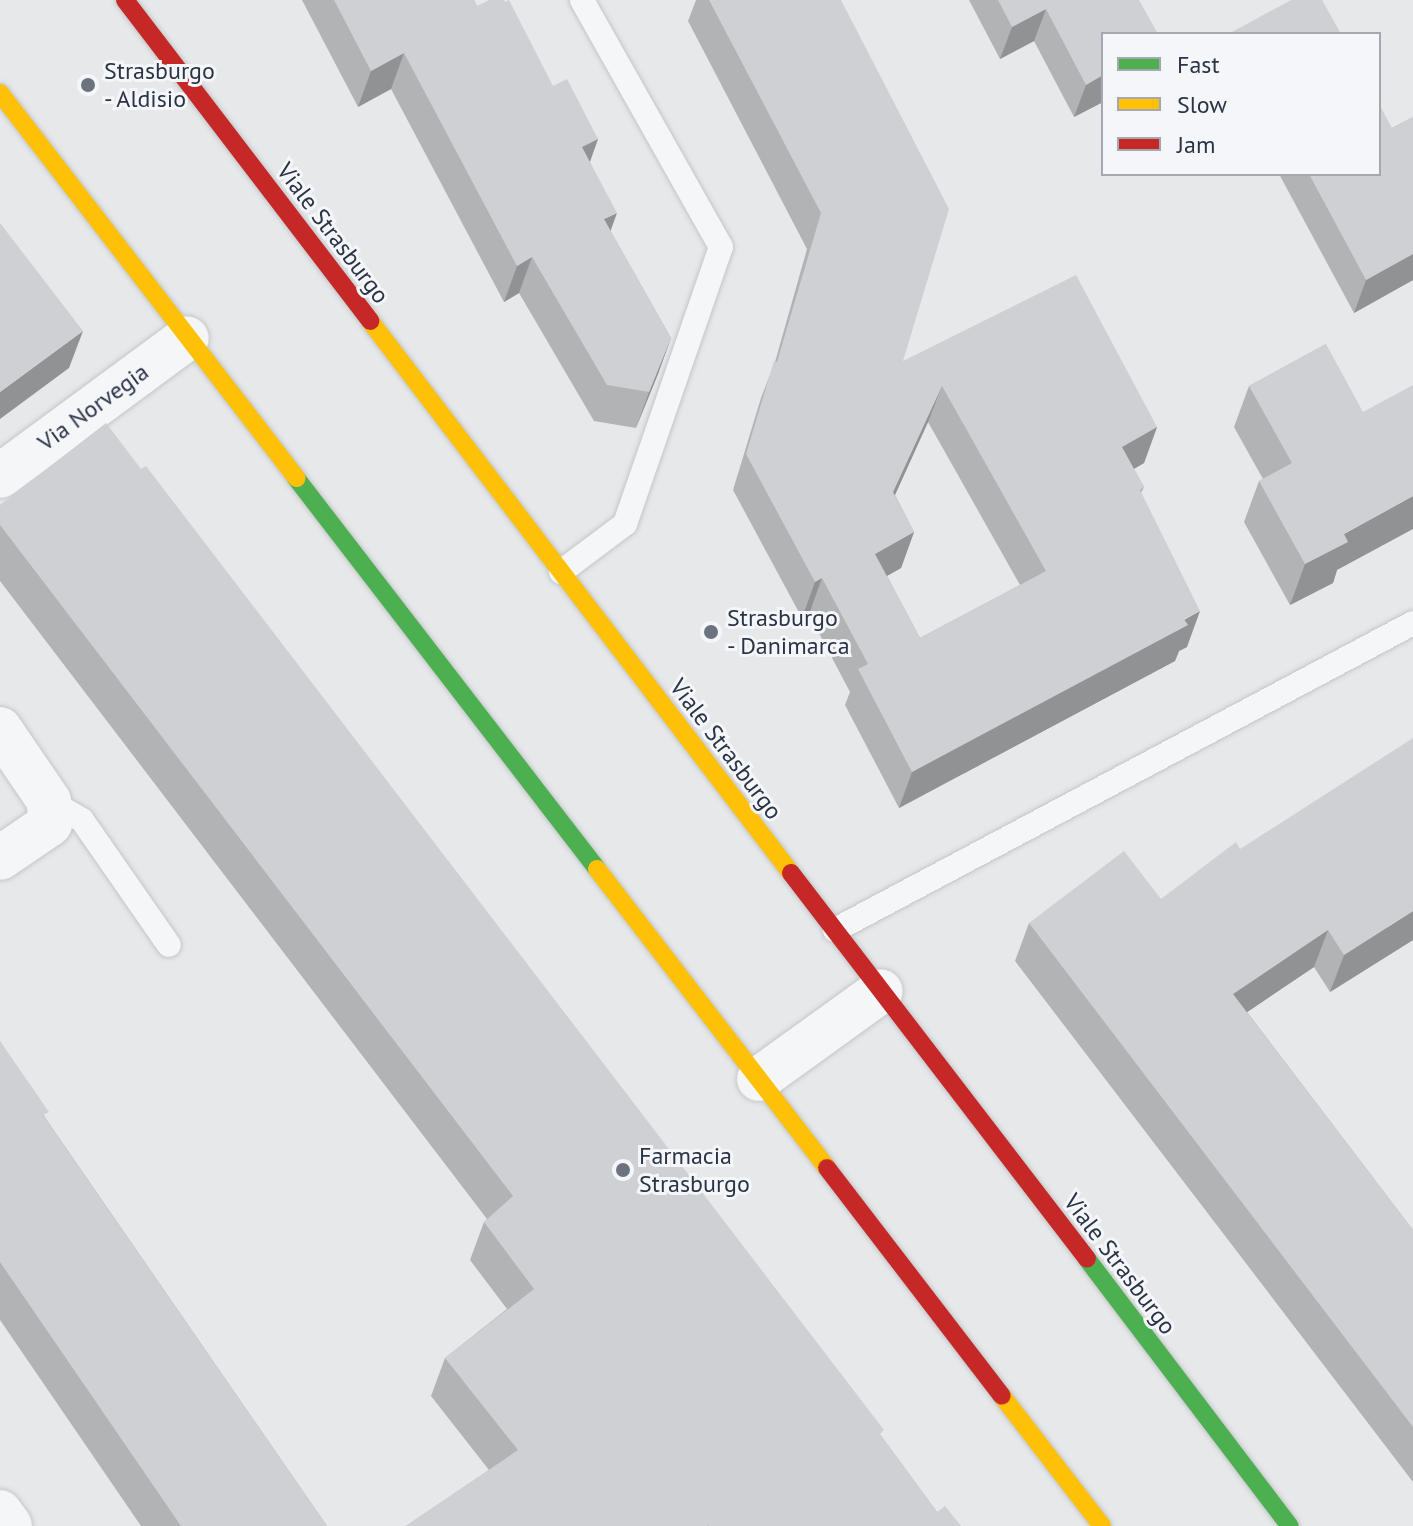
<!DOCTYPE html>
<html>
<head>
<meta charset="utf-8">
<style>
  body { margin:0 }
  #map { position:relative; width:1413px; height:1526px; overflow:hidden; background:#e6e8ea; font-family:"PT Sans",sans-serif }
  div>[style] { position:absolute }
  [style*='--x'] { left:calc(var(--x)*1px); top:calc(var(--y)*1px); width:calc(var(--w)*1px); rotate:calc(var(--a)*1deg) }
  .roads { filter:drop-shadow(0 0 2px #c4c6c8) drop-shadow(0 0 2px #c4c6c8) }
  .lane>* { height:24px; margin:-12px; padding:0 12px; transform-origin:12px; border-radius:12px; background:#f5f6f7 }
  .street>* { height:44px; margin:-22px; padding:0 22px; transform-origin:22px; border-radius:22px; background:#f5f6f7 }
  .fast>* { height:18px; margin:-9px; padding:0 9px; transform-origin:9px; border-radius:9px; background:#4caf50 }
  .slow>* { height:18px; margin:-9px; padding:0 9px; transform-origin:9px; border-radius:9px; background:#ffc107 }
  .jam>* { height:18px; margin:-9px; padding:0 9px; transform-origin:9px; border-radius:9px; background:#c62828 }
  .wall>* { inset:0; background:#b1b3b5 }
  .shaded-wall>* { inset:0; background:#909294 }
  .building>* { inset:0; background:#ced0d3 }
  .dots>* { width:22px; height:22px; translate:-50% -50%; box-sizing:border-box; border:4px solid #f4f6f9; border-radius:50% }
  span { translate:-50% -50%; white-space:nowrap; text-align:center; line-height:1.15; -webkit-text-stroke:6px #f4f6f9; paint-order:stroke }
  .poi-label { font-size:24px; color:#2b3445 }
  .left { translate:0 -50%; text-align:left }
  .street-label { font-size:24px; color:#2b3445 }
  .legend { position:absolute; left:1101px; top:32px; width:280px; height:144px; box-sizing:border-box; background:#f4f6f9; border:2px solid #a4a8b1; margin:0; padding:10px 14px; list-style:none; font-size:24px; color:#2b3445 }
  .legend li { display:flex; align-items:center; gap:16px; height:40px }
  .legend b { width:40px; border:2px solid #a4a8b1 }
</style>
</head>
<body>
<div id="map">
  <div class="roads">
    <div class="lane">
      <i style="--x:561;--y:572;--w:80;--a:-36.9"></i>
      <i style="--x:625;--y:524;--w:293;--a:-70.9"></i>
      <i style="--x:721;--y:247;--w:283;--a:-119.4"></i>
      <i style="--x:49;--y:801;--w:38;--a:30"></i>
      <i style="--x:82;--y:820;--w:152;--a:55.2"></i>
      <i style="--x:835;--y:930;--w:654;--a:-27.97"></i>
    </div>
    <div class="street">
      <i style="--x:0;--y:476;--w:232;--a:-36.4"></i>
      <i style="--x:0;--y:729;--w:87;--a:55.8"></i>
      <i style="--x:49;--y:801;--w:23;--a:88"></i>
      <i style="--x:50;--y:824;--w:60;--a:145.8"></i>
      <i style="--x:759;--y:1079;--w:150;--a:-35.8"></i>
      <i style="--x:0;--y:1512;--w:17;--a:54"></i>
    </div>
    <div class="fast">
      <i style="--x:296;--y:478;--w:493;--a:52.4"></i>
      <i style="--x:1087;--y:1259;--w:335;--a:52.8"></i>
    </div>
    <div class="slow">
      <i style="--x:0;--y:93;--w:486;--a:52.4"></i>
      <i style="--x:370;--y:321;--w:694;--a:52.67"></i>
      <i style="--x:597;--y:869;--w:377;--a:52.4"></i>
      <i style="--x:1002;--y:1396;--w:164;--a:52.4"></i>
    </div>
    <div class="jam">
      <i style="--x:125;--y:0;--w:404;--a:52.6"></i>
      <i style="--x:791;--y:873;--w:486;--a:52.5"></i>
      <i style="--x:827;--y:1168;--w:287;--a:52.5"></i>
    </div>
  </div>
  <div class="wall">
    <i style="clip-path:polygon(302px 0,474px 0,477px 6px,553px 86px,598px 139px,590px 162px,610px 230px,671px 338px,658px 374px,636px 428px,594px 421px,519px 293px,504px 302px,391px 89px,358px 107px)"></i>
    <i style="clip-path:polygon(evenodd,696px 0,841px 0,903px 361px,1157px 427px,1144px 463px,1134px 469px,1144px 487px,1141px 493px,1187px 647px,1179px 651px,1175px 661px,899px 808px,845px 705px,850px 692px,809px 614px,802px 618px,733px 490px,761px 398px,775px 362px,807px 249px,688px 21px,696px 0,928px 422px,1020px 585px,920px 638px,887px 576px,901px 568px,914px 532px,895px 495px,928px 422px)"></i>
    <i style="clip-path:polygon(969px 0,1139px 0,1103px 34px,1103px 102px,1074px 117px,1034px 41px,1000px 59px)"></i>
    <i style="clip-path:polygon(1413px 117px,1413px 280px,1354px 313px,1279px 174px,1379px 174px,1392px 128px)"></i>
    <i style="clip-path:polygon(1326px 344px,1337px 570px,1333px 583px,1290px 605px,1244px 522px,1259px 481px,1263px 479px,1234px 427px,1249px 386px)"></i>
    <i style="clip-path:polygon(0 505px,882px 1437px,937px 1512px,961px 1526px,406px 1526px,489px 1470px,431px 1396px,445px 1358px,507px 1309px,470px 1260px,484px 1222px,487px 1219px,0 581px)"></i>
    <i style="clip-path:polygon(1240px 849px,1413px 940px,1330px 992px,1314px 967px,1247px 1012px,1413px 1230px,1413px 1482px,1015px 961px,1029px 923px,1161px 899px)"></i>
    <i style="clip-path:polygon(0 1041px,46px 1119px,327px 1526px,141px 1526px,0 1320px)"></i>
  </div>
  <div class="shaded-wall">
    <i style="clip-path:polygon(1046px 9px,1034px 41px,1000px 59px,1012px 27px)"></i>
    <i style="clip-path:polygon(404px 53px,391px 89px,358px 107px,371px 71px)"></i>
    <i style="clip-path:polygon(1103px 75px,1103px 102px,1074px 117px,1086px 85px)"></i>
    <i style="clip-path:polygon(598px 139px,585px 175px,582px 147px)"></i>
    <i style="clip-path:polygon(617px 213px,604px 249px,604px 219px)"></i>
    <i style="clip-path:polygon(1413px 254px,1413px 280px,1354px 313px,1366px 280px)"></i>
    <i style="clip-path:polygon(532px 257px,519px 293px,504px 302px,517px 266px)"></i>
    <i style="clip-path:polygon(83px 331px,69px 368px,0 419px,0 392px)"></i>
    <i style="clip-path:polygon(671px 338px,658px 374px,636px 428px,649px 392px)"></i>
    <i style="clip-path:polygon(942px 386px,928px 422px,880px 528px,893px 492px)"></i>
    <i style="clip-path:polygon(1157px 427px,1144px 463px,1109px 483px,1122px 447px)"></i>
    <i style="clip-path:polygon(1413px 496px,1413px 529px,1337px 570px,1333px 583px,1290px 605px,1305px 564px,1344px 534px)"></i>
    <i style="clip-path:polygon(914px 532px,901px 568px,862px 590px,875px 554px)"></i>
    <i style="clip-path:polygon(822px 578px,809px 614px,802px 618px,815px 582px)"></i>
    <i style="clip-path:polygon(1200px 611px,1187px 647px,1179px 651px,1175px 661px,899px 808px,912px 772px)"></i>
    <i style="clip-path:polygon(1413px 911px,1413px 940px,1330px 992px,1344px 955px)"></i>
    <i style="clip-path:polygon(1328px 930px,1314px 967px,1219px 1031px,1233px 994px)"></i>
  </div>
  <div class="building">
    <i style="clip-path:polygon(334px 0,474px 0,477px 6px,489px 0,504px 0,505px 2px,509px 0,553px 86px,567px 79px,598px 139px,582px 147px,617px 213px,604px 219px,671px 338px,649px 392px,607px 385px,532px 257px,517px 266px,404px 53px,371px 71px)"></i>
    <i style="clip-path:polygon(evenodd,709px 0,841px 0,949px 209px,903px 361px,1076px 275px,1157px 427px,1122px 447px,1144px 487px,1140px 490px,1200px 611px,1184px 619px,1188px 625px,912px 772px,858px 669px,868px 664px,822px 578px,815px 582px,746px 454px,774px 361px,777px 362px,821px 213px,709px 0,942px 386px,1046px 571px,920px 638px,875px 554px,914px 532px,893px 492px,942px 386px)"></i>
    <i style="clip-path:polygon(998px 0,1139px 0,1158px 34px,1103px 34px,1103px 75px,1086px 85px,1046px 9px,1012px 27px)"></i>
    <i style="clip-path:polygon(1291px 0,1322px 0,1341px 34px,1233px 34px,1232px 32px)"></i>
    <i style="clip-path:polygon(1379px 104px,1392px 128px,1413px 117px,1413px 254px,1366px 280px,1309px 174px,1379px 174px)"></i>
    <i style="clip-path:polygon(0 223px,83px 331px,0 392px)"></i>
    <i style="clip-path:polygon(1326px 344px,1363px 412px,1413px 385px,1413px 496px,1344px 534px,1348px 542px,1305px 564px,1259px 481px,1292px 463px,1249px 386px)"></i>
    <i style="clip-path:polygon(106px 423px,141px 469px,146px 466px,884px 1430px,880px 1434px,937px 1512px,945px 1506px,961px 1526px,709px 1526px,708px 1525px,707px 1526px,406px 1526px,518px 1450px,445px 1358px,534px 1289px,484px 1222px,513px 1196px,0 525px,0 505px)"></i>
    <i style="clip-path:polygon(1413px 738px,1413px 911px,1344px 955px,1328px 930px,1233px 994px,1413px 1230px,1413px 1427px,1029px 923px,1124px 851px,1161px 899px,1236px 842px,1240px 849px)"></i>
    <i style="clip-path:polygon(0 1041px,49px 1112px,43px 1115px,327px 1526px,181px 1526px,0 1262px)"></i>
  </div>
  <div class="dots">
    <i style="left:88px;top:85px;background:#6c737f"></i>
    <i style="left:711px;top:632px;background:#6c737f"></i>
    <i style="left:623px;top:1170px;background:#6c737f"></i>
  </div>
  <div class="poi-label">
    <span class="left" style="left:104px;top:85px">Strasburgo<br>- Aldisio</span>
    <span class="left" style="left:727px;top:632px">Strasburgo<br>- Danimarca</span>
    <span class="left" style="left:639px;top:1170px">Farmacia<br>Strasburgo</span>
  </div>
  <div class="street-label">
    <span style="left:333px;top:233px;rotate:53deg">Viale Strasburgo</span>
    <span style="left:93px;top:407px;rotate:-36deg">Via Norvegia</span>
    <span style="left:726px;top:749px;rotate:53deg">Viale Strasburgo</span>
    <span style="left:1120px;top:1264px;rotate:53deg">Viale Strasburgo</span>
  </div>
  <ul class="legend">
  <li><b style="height:10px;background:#4caf50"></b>Fast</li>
  <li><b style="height:10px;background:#ffc107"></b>Slow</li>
  <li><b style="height:10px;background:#c62828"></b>Jam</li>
  </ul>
</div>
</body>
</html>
